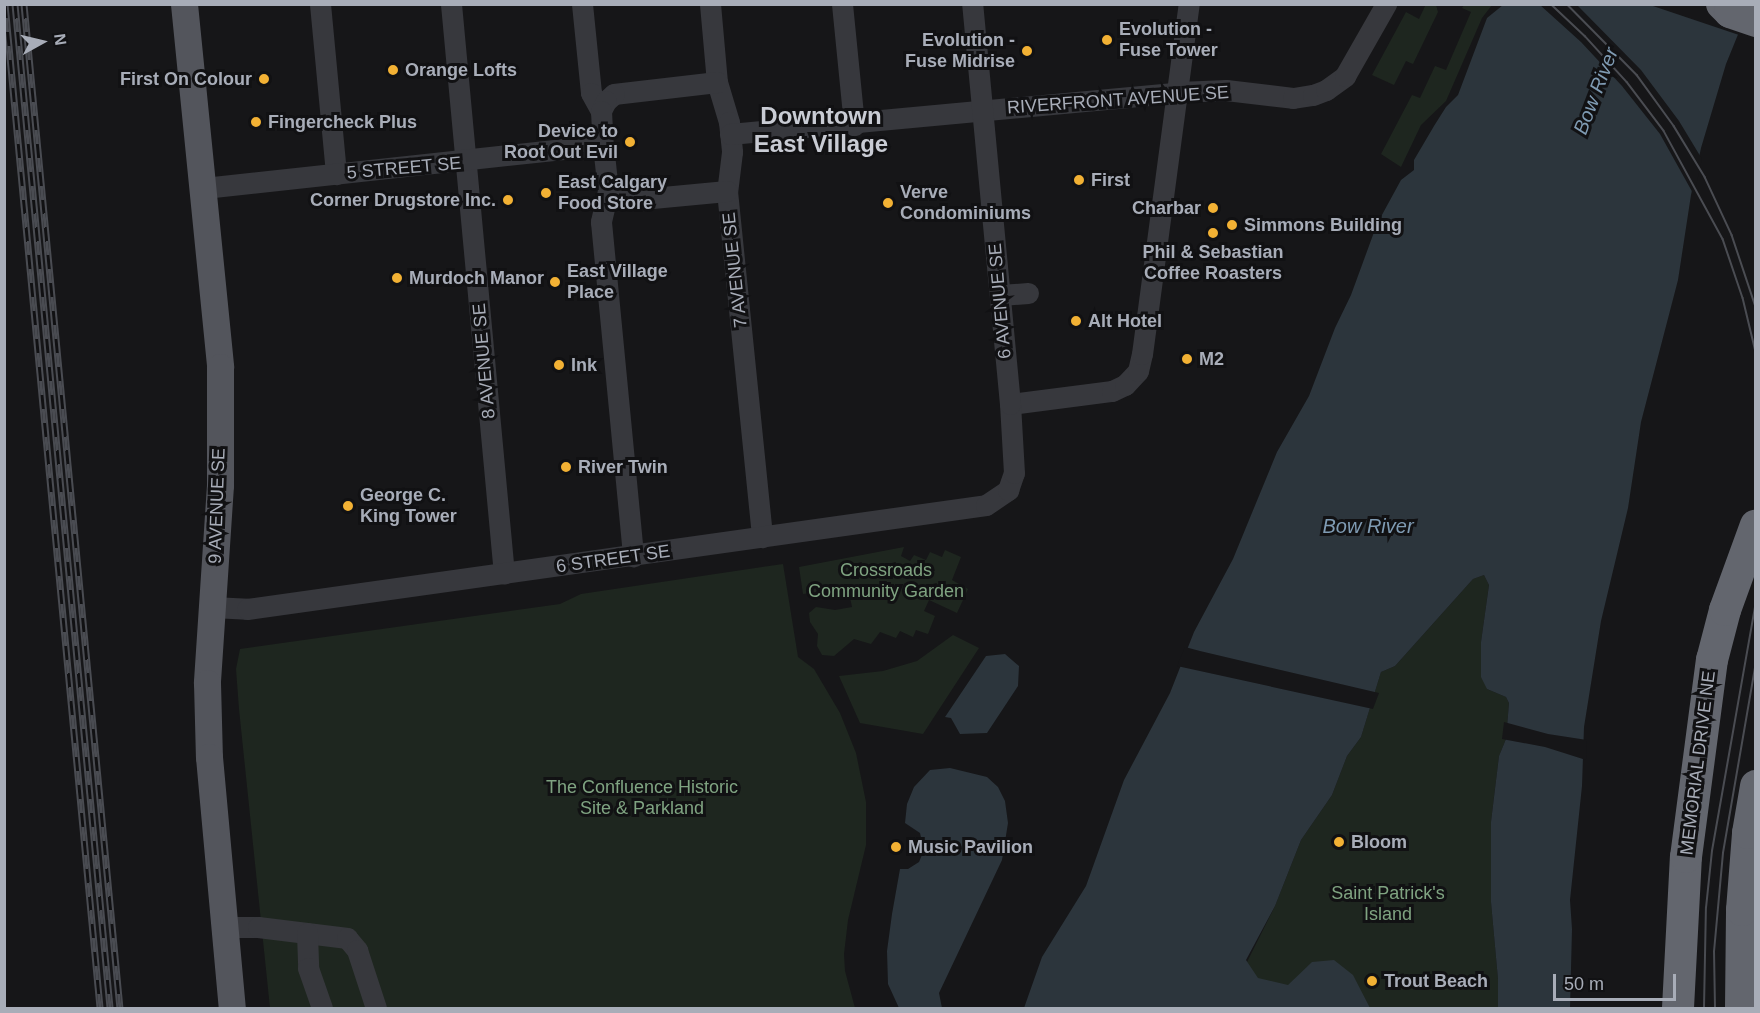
<!DOCTYPE html>
<html>
<head>
<meta charset="utf-8">
<style>
  body { margin:0 }
  #map { position:relative; width:1760px; height:1013px; overflow:hidden; background:#161618; font-family:Arial,sans-serif }
  div>[style] { position:absolute }
  [style*='--x'] { left:calc(var(--x)*1px); top:calc(var(--y)*1px); width:calc(var(--w)*1px); rotate:calc(var(--a)*1deg) }
  .green>* { inset:0; background:#1e261f }
  .water>* { inset:0; background:#2c353c }
  .pier>* { inset:0; background:#161618 }
  .minor>* { height:21px; margin:-10.5px; padding:0 10.5px; transform-origin:10.5px; border-radius:10.5px; background:#37383d }
  .major>* { height:27px; margin:-13.5px; padding:0 13.5px; transform-origin:13.5px; border-radius:13.5px; background:#53555c }
  .highway>* { height:32px; margin:-16px; padding:0 16px; transform-origin:16px; border-radius:16px; background:#63666e }
  .tram>* { height:1.5px; margin:-0.75px; padding:0 0.75px; transform-origin:0.75px; border-radius:0.75px; background:#4a4c52 }
  .rail>* { height:7px; margin-top:-3.5px; transform-origin:0; background:repeating-linear-gradient(90deg,#111113 0 14px,#4a4c52 0 28px); box-sizing:border-box; border-block:2px solid #4a4c52 }
  .dots>* { width:16px; height:16px; translate:-50% -50%; box-sizing:border-box; border:3px solid #111113; border-radius:50% }
  span { translate:-50% -50%; white-space:nowrap; text-align:center; line-height:1.15; -webkit-text-stroke:6px #111113; paint-order:stroke }
  .poi-label { font-size:18px; color:#a8adb8; font-weight:700 }
  .left { translate:0 -50%; text-align:left }
  .right { translate:-100% -50%; text-align:right }
  .street-label { font-size:18px; color:#a8adb8 }
  .park-label { font-size:18px; color:#7fa381 }
  .water-label { font-size:20px; color:#7f9bb3; font-style:italic }
  .district-label { font-size:24px; color:#c9ccd4; font-weight:700 }
  .frame { position:absolute; inset:0; border:6px solid #a8adb8; pointer-events:none }
  .north { position:absolute; left:12px; top:12px; width:60px; height:60px; -webkit-text-stroke:4px #111113; paint-order:stroke; rotate:82deg; font-size:16px; font-weight:700; line-height:24px; text-align:center; color:#a8adb8 }
  .north::after { content:''; display:block; margin:auto; width:21px; height:27px; background:#a8adb8; clip-path:polygon(50% 0,100% 100%,50% 72%,0 100%) }
  .scale { position:absolute; left:1553px; top:974px; width:123px; height:27px; box-sizing:border-box; border:3px solid #a8adb8; border-top:0; padding-left:8px; font-size:18px; line-height:21px; white-space:nowrap; color:#a8adb8; -webkit-text-stroke:4px #111113; paint-order:stroke }
</style>
</head>
<body>
<div id="map">
  <div class="green">
    <i style="clip-path:polygon(1426px 4px,1436px 5px,1438px 12px,1413px 64px,1406px 61px,1394px 85px,1372px 75px,1406px 12px,1419px 19px)"></i>
    <i style="clip-path:polygon(1464px 5px,1492px 5px,1482px 18px,1446px 101px,1421px 125px,1401px 167px,1381px 154px,1412px 95px,1420px 98px,1435px 66px,1446px 70px,1471px 12px,1462px 8px)"></i>
    <i style="clip-path:polygon(904px 547px,901px 556px,910px 561px,914px 555px,926px 560px,930px 552px,942px 557px,945px 550px,961px 557px,952px 580px,968px 589px,957px 613px,929px 600px,924px 611px,935px 616px,928px 634px,916px 630px,913px 637px,900px 631px,896px 638px,880px 632px,871px 644px,854px 639px,834px 656px,822px 655px,817px 646px,818px 634px,810px 622px,809px 613px,816px 607px,835px 610px,852px 607px,848px 588px,803px 594px,799px 567px)"></i>
    <i style="clip-path:polygon(783px 564px,798px 657px,814px 669px,840px 713px,856px 753px,866px 802px,866px 845px,848px 920px,844px 954px,845px 971px,855px 1008px,270px 1008px,239px 709px,236px 669px,240px 649px,560px 604px,581px 594px)"></i>
    <i style="clip-path:polygon(1484px 575px,1489px 585px,1481px 642px,1487px 689px,1506px 697px,1509px 703px,1506px 739px,1499px 756px,1491px 822px,1491px 902px,1498px 979px,1498px 1008px,1224px 1008px,1275px 906px,1301px 840px,1332px 795px,1347px 756px,1361px 737px,1381px 672px,1395px 666px,1473px 579px)"></i>
    <i style="clip-path:polygon(953px 635px,979px 648px,923px 734px,860px 723px,839px 676px,883px 671px,917px 661px)"></i>
  </div>
  <div class="water">
    <i style="clip-path:polygon(1503px 5px,1750px 5px,1726px 64px,1701px 148px,1691px 195px,1678px 280px,1641px 422px,1628px 508px,1601px 621px,1584px 727px,1582px 786px,1570px 900px,1572px 929px,1570px 1008px,1498px 1008px,1498px 979px,1491px 902px,1491px 822px,1499px 756px,1506px 739px,1509px 703px,1506px 697px,1487px 689px,1481px 677px,1481px 642px,1489px 585px,1484px 575px,1473px 579px,1395px 666px,1381px 672px,1361px 737px,1347px 756px,1332px 795px,1301px 840px,1275px 906px,1246px 960px,1258px 978px,1288px 985px,1312px 962px,1334px 960px,1353px 975px,1370px 1008px,1024px 1008px,1042px 957px,1086px 886px,1124px 780px,1170px 693px,1194px 632px,1233px 559px,1277px 452px,1309px 396px,1335px 328px,1351px 295px,1377px 224px,1401px 180px,1414px 170px,1414px 160px,1434px 126px,1446px 107px,1458px 95px,1487px 18px)"></i>
    <i style="clip-path:polygon(1005px 654px,1019px 666px,1018px 686px,987px 733px,960px 734px,951px 718px,945px 717px,986px 656px)"></i>
    <i style="clip-path:polygon(950px 768px,987px 777px,998px 787px,1005px 801px,1008px 823px,1002px 860px,939px 993px,942px 1008px,899px 1008px,888px 984px,887px 951px,892px 914px,900px 869px,908px 869px,919px 862px,924px 850px,920px 833px,905px 823px,907px 804px,914px 787px,930px 770px)"></i>
  </div>
  <div class="pier">
    <i style="clip-path:polygon(1753px 4px,1742px 36px,1650px 5px)"></i>
    <i style="clip-path:polygon(1540px 5px,1577px 5px,1641px 70px,1679px 121px,1702px 159px,1694px 195px,1660px 134px,1622px 86px,1581px 42px)"></i>
    <i style="clip-path:polygon(1185px 647px,1200px 651px,1379px 693px,1373px 709px,1177px 666px)"></i>
    <i style="clip-path:polygon(1504px 722px,1548px 734px,1587px 740px,1586px 760px,1545px 747px,1502px 739px)"></i>
  </div>
  <div class="minor">
    <i style="--x:320;--y:4;--w:171;--a:84.6"></i>
    <i style="--x:451;--y:4;--w:572;--a:84.69"></i>
    <i style="--x:582;--y:4;--w:89;--a:84.2"></i>
    <i style="--x:591;--y:93;--w:21;--a:61"></i>
    <i style="--x:710;--y:4;--w:78;--a:84.9"></i>
    <i style="--x:717;--y:82;--w:42;--a:73.3"></i>
    <i style="--x:729;--y:122;--w:30;--a:84"></i>
    <i style="--x:732;--y:152;--w:39;--a:97"></i>
    <i style="--x:727;--y:191;--w:348;--a:84.2"></i>
    <i style="--x:842;--y:4;--w:122;--a:84.3"></i>
    <i style="--x:717;--y:82;--w:104;--a:173.4"></i>
    <i style="--x:614;--y:94;--w:11;--a:139"></i>
    <i style="--x:606;--y:101;--w:11;--a:117"></i>
    <i style="--x:601;--y:111;--w:34;--a:87"></i>
    <i style="--x:603;--y:145;--w:46;--a:83.8"></i>
    <i style="--x:608;--y:191;--w:11;--a:38"></i>
    <i style="--x:617;--y:198;--w:14;--a:8"></i>
    <i style="--x:631;--y:200;--w:96;--a:-5.4"></i>
    <i style="--x:730;--y:134;--w:451;--a:-5.3"></i>
    <i style="--x:1179;--y:92;--w:47;--a:-2.4"></i>
    <i style="--x:1226;--y:90;--w:67;--a:6.8"></i>
    <i style="--x:1293;--y:98;--w:20;--a:-9"></i>
    <i style="--x:1313;--y:95;--w:14;--a:-21"></i>
    <i style="--x:1326;--y:90;--w:24;--a:-36"></i>
    <i style="--x:1345;--y:76;--w:83;--a:-60.3"></i>
    <i style="--x:204;--y:188;--w:401;--a:-6.2"></i>
    <i style="--x:608;--y:191;--w:32;--a:103"></i>
    <i style="--x:601;--y:222;--w:336;--a:84.5"></i>
    <i style="--x:1000;--y:295;--w:28;--a:-4"></i>
    <i style="--x:1010;--y:404;--w:103;--a:-7.3"></i>
    <i style="--x:1112;--y:391;--w:14;--a:-25"></i>
    <i style="--x:1125;--y:385;--w:19;--a:-47"></i>
    <i style="--x:1138;--y:371;--w:17;--a:-77"></i>
    <i style="--x:1142;--y:354;--w:353;--a:-82.4"></i>
    <i style="--x:212;--y:607;--w:35;--a:3"></i>
    <i style="--x:247;--y:609;--w:746;--a:-8.01"></i>
    <i style="--x:986;--y:505;--w:27;--a:-34"></i>
    <i style="--x:1008;--y:490;--w:18;--a:-71"></i>
    <i style="--x:1014;--y:473;--w:69;--a:-93.3"></i>
    <i style="--x:1010;--y:404;--w:402;--a:-95.4"></i>
    <i style="--x:226;--y:927;--w:32;--a:0"></i>
    <i style="--x:258;--y:927;--w:90;--a:7"></i>
    <i style="--x:347;--y:938;--w:16;--a:50"></i>
    <i style="--x:357;--y:950;--w:61;--a:71.9"></i>
    <i style="--x:307;--y:933;--w:35;--a:88"></i>
    <i style="--x:308;--y:968;--w:42;--a:70.7"></i>
  </div>
  <div class="major">
    <i style="--x:184;--y:4;--w:365;--a:84.3"></i>
    <i style="--x:220;--y:367;--w:118;--a:90"></i>
    <i style="--x:220;--y:485;--w:198;--a:93.8"></i>
    <i style="--x:207;--y:683;--w:74;--a:88.5"></i>
    <i style="--x:209;--y:757;--w:252;--a:84.8"></i>
  </div>
  <div class="highway">
    <i style="--x:1722;--y:4;--w:11;--a:45"></i>
    <i style="--x:1730;--y:12;--w:28;--a:19"></i>
    <i style="--x:1678;--y:1008;--w:151;--a:-87"></i>
    <i style="--x:1686;--y:857;--w:199;--a:-82.5"></i>
    <i style="--x:1712;--y:660;--w:52;--a:-75.4"></i>
    <i style="--x:1725;--y:610;--w:90;--a:-70"></i>
    <i style="--x:1741;--y:1008;--w:98;--a:-89.4"></i>
    <i style="--x:1742;--y:910;--w:77;--a:-85.5"></i>
    <i style="--x:1748;--y:833;--w:48;--a:-80.3"></i>
  </div>
  <div class="tram">
    <i style="--x:1551;--y:4;--w:47;--a:43.3"></i>
    <i style="--x:1585;--y:36;--w:62;--a:47.6"></i>
    <i style="--x:1627;--y:82;--w:61;--a:52.9"></i>
    <i style="--x:1664;--y:131;--w:123;--a:61.4"></i>
    <i style="--x:1723;--y:239;--w:62;--a:71.3"></i>
    <i style="--x:1743;--y:298;--w:56;--a:76.5"></i>
    <i style="--x:1567;--y:4;--w:100;--a:45.4"></i>
    <i style="--x:1637;--y:75;--w:63;--a:54"></i>
    <i style="--x:1674;--y:126;--w:60;--a:58.7"></i>
    <i style="--x:1705;--y:177;--w:64;--a:65"></i>
    <i style="--x:1732;--y:235;--w:76;--a:71.6"></i>
    <i style="--x:1704;--y:1008;--w:100;--a:-88.9"></i>
    <i style="--x:1706;--y:908;--w:57;--a:-84"></i>
    <i style="--x:1712;--y:851;--w:253;--a:-80"></i>
    <i style="--x:1715;--y:1008;--w:56;--a:-91"></i>
    <i style="--x:1714;--y:952;--w:99;--a:-84.8"></i>
    <i style="--x:1723;--y:853;--w:195;--a:-80.2"></i>
  </div>
  <div class="rail">
    <i style="--x:5;--y:4;--w:1008;--a:84.59"></i>
    <i style="--x:15;--y:4;--w:1008;--a:84.59"></i>
    <i style="--x:24;--y:4;--w:1009;--a:84.54"></i>
  </div>
  <div class="dots">
    <i style="left:1107px;top:40px;background:#f2b134"></i>
    <i style="left:1027px;top:51px;background:#f2b134"></i>
    <i style="left:393px;top:70px;background:#f2b134"></i>
    <i style="left:264px;top:79px;background:#f2b134"></i>
    <i style="left:256px;top:122px;background:#f2b134"></i>
    <i style="left:630px;top:142px;background:#f2b134"></i>
    <i style="left:1079px;top:180px;background:#f2b134"></i>
    <i style="left:546px;top:193px;background:#f2b134"></i>
    <i style="left:508px;top:200px;background:#f2b134"></i>
    <i style="left:888px;top:203px;background:#f2b134"></i>
    <i style="left:1213px;top:208px;background:#f2b134"></i>
    <i style="left:1232px;top:225px;background:#f2b134"></i>
    <i style="left:1213px;top:233px;background:#f2b134"></i>
    <i style="left:397px;top:278px;background:#f2b134"></i>
    <i style="left:555px;top:282px;background:#f2b134"></i>
    <i style="left:1076px;top:321px;background:#f2b134"></i>
    <i style="left:1187px;top:359px;background:#f2b134"></i>
    <i style="left:559px;top:365px;background:#f2b134"></i>
    <i style="left:566px;top:467px;background:#f2b134"></i>
    <i style="left:348px;top:506px;background:#f2b134"></i>
    <i style="left:1339px;top:842px;background:#f2b134"></i>
    <i style="left:896px;top:847px;background:#f2b134"></i>
    <i style="left:1372px;top:981px;background:#f2b134"></i>
  </div>
  <div class="poi-label">
    <span class="left" style="left:1119px;top:40px">Evolution -<br>Fuse Tower</span>
    <span class="right" style="left:1015px;top:51px">Evolution -<br>Fuse Midrise</span>
    <span class="left" style="left:405px;top:70px">Orange Lofts</span>
    <span class="right" style="left:252px;top:79px">First On Colour</span>
    <span class="left" style="left:268px;top:122px">Fingercheck Plus</span>
    <span class="right" style="left:618px;top:142px">Device to<br>Root Out Evil</span>
    <span class="left" style="left:1091px;top:180px">First</span>
    <span class="left" style="left:558px;top:193px">East Calgary<br>Food Store</span>
    <span class="left" style="left:900px;top:203px">Verve<br>Condominiums</span>
    <span class="right" style="left:496px;top:200px">Corner Drugstore Inc.</span>
    <span class="right" style="left:1201px;top:208px">Charbar</span>
    <span class="left" style="left:1244px;top:225px">Simmons Building</span>
    <span style="left:1213px;top:263px">Phil &amp; Sebastian<br>Coffee Roasters</span>
    <span class="left" style="left:567px;top:282px">East Village<br>Place</span>
    <span class="left" style="left:409px;top:278px">Murdoch Manor</span>
    <span class="left" style="left:1088px;top:321px">Alt Hotel</span>
    <span class="left" style="left:1199px;top:359px">M2</span>
    <span class="left" style="left:571px;top:365px">Ink</span>
    <span class="left" style="left:578px;top:467px">River Twin</span>
    <span class="left" style="left:360px;top:506px">George C.<br>King Tower</span>
    <span class="left" style="left:1351px;top:842px">Bloom</span>
    <span class="left" style="left:908px;top:847px">Music Pavilion</span>
    <span class="left" style="left:1384px;top:981px">Trout Beach</span>
  </div>
  <div class="street-label">
    <span style="left:1118px;top:100px;rotate:-4deg">RIVERFRONT AVENUE SE</span>
    <span style="left:404px;top:168px;rotate:-5deg">5 STREET SE</span>
    <span style="left:735px;top:270px;rotate:-96deg">7 AVENUE SE</span>
    <span style="left:1000px;top:301px;rotate:-95deg">6 AVENUE SE</span>
    <span style="left:484px;top:361px;rotate:-95deg">8 AVENUE SE</span>
    <span style="left:217px;top:506px;rotate:-88deg">9 AVENUE SE</span>
    <span style="left:613px;top:559px;rotate:-8deg">6 STREET SE</span>
    <span style="left:1698px;top:763px;rotate:-83deg">MEMORIAL DRIVE NE</span>
  </div>
  <div class="park-label">
    <span style="left:886px;top:581px">Crossroads<br>Community Garden</span>
    <span style="left:642px;top:798px">The Confluence Historic<br>Site &amp; Parkland</span>
    <span style="left:1388px;top:904px">Saint Patrick's<br>Island</span>
  </div>
  <div class="water-label">
    <span style="left:1596px;top:91px;rotate:-69deg">Bow River</span>
    <span style="left:1368px;top:526px">Bow River</span>
  </div>
  <div class="district-label">
    <span style="left:821px;top:130px">Downtown<br>East Village</span>
  </div>
  <div class="frame"></div>
  <div class="north">N</div>
  <div class="scale">50 m</div>
</div>
</body>
</html>
